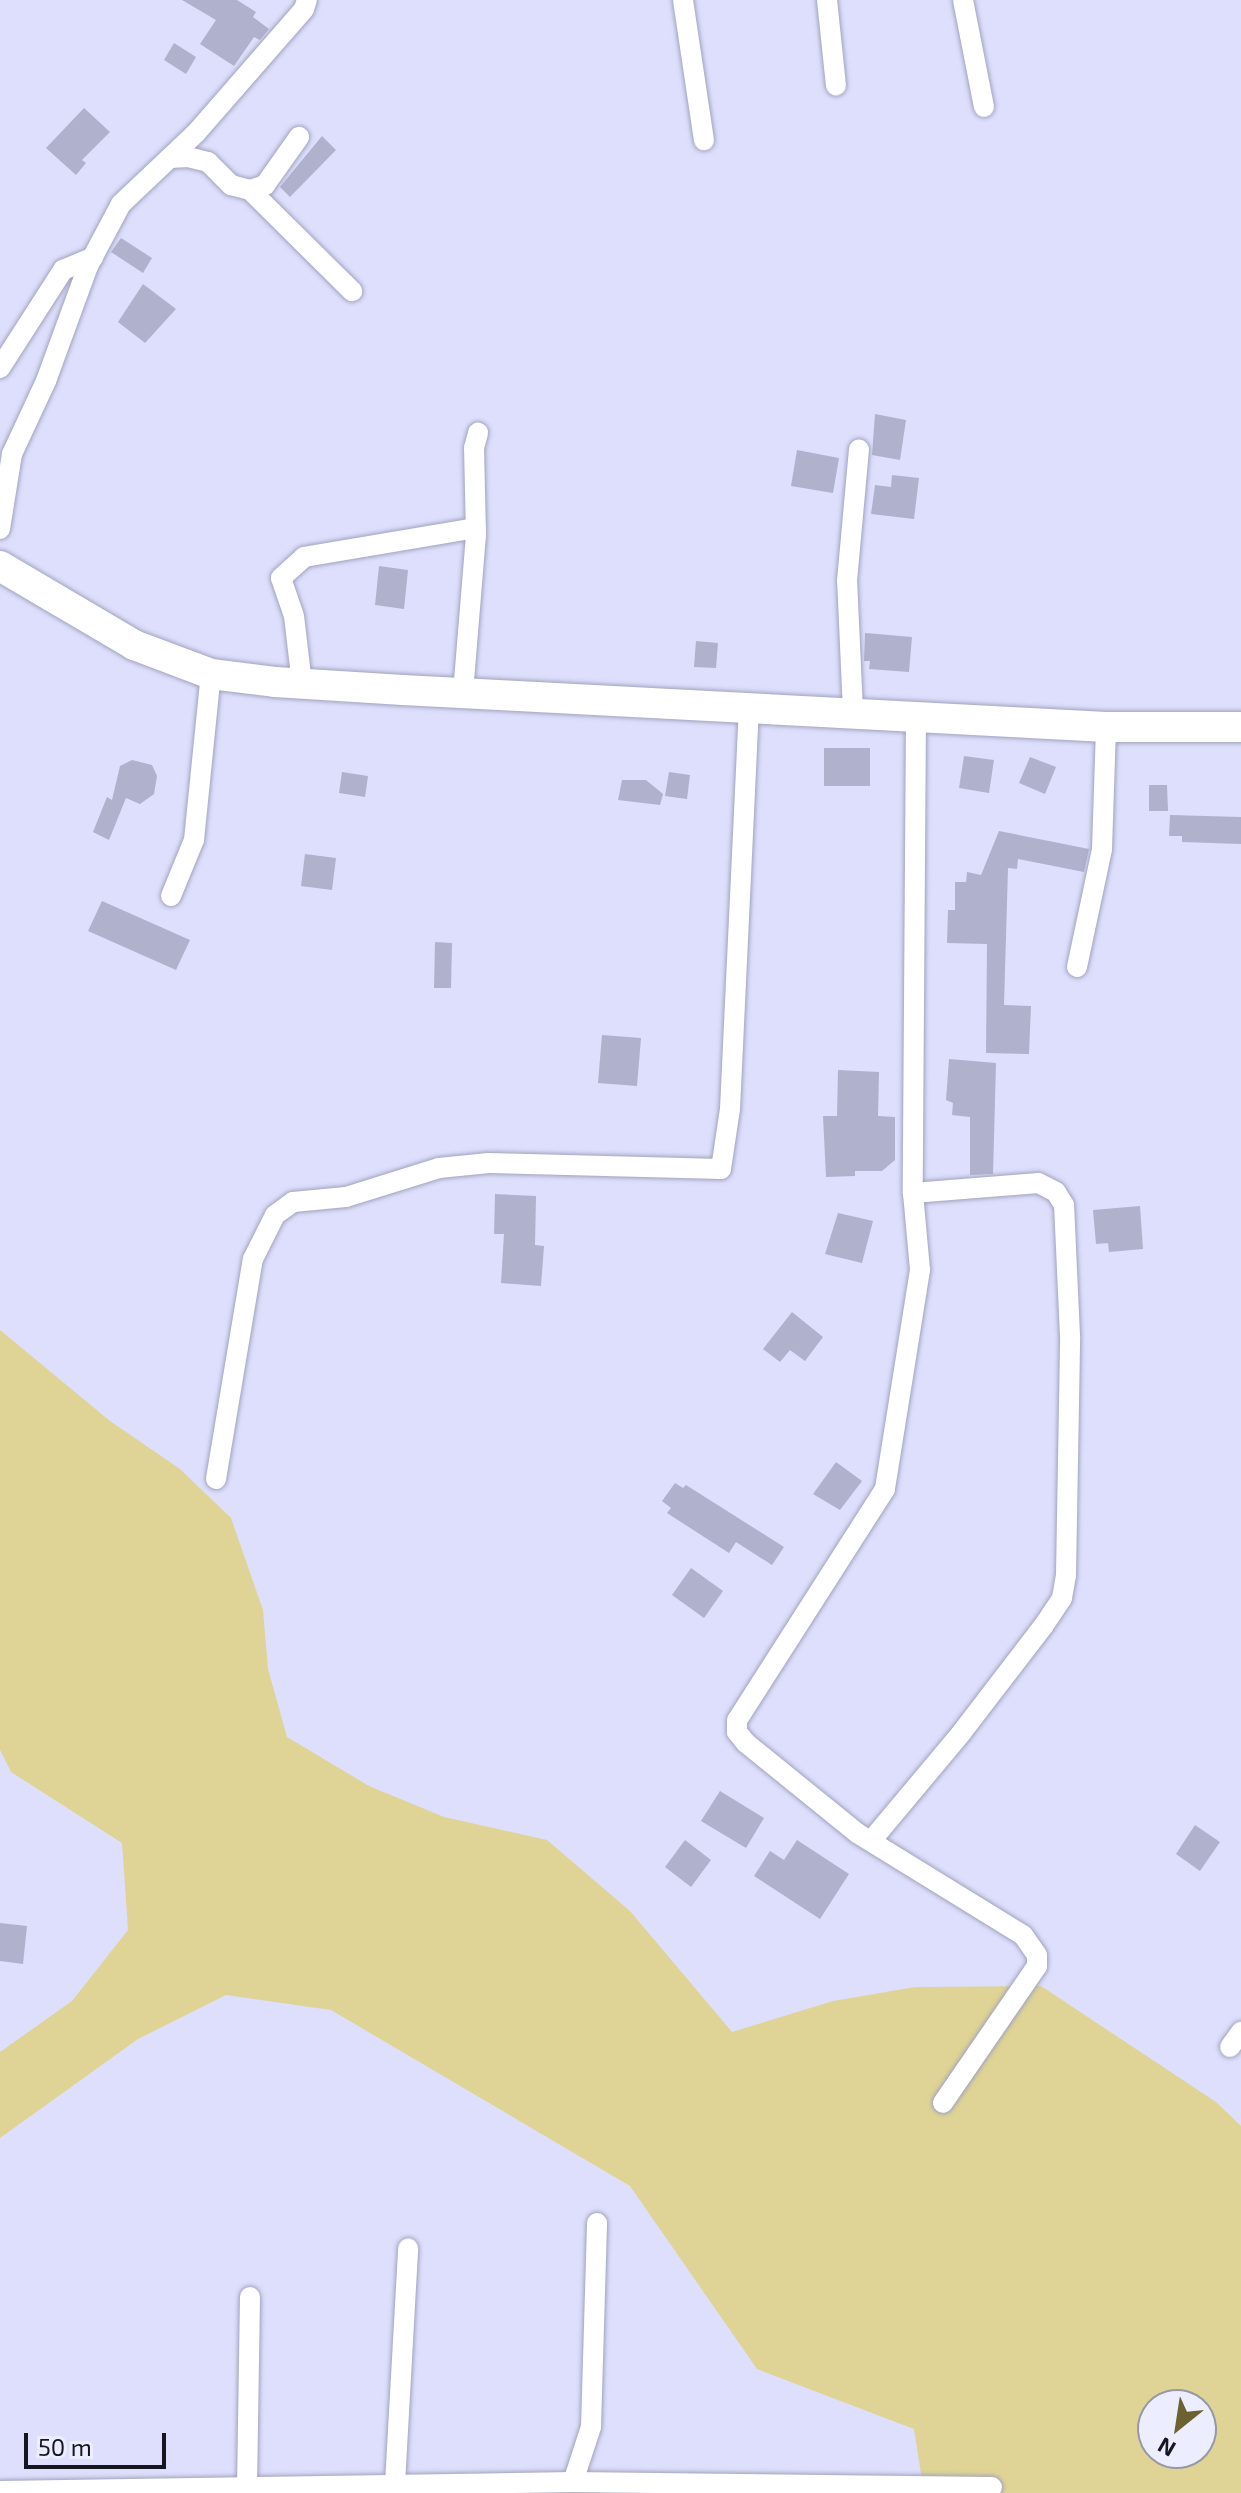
<!DOCTYPE html>
<html>
<head>
<meta charset="utf-8">
<style>
  body { margin:0 }
  #map { position:relative; width:1241px; height:2493px; overflow:hidden; background:#dddffc; font-family:"Exo 2",sans-serif }
  div>[style] { position:absolute }
  [style*='--x'] { left:calc(var(--x)*1px); top:calc(var(--y)*1px); width:calc(var(--w)*1px); rotate:calc(var(--a)*1deg) }
  .green>* { inset:0; background:#dfd495 }
  .building>* { inset:0; background:#afb1cd }
  .roads { filter:drop-shadow(0 0 2px #a1a3be) drop-shadow(0 0 2px #a1a3be) }
  .street>* { height:20px; margin:-10px; padding:0 10px; transform-origin:10px; border-radius:10px; background:#fff }
  .secondary>* { height:30px; margin:-15px; padding:0 15px; transform-origin:15px; border-radius:15px; background:#fff }
  span { translate:-50% -50%; white-space:nowrap; text-align:center; line-height:1.15; -webkit-text-stroke:6px #eceeff; paint-order:stroke }
  .north { position:absolute; left:1137px; top:2389px; width:80px; height:80px; box-sizing:border-box; background:#eceeff; border:2px solid #9698a6; border-radius:50%; rotate:210deg; font-size:22px; font-weight:700; line-height:32px; text-align:center; color:#161620 }
  .north::after { content:''; display:block; margin:auto; width:28px; height:36px; background:#6c622f; clip-path:polygon(50% 0,100% 100%,50% 72%,0 100%) }
  .scale { position:absolute; left:24px; top:2433px; width:142px; height:36px; box-sizing:border-box; border:4px solid #161620; border-top:0; padding-left:10px; font-size:24px; line-height:28px; white-space:nowrap; color:#161620; -webkit-text-stroke:6px #eceeff; paint-order:stroke }
</style>
</head>
<body>
<div id="map">
  <div class="green">
    <i style="clip-path:polygon(evenodd,0 1330px,110px 1421px,180px 1469px,231px 1518px,263px 1610px,268px 1669px,287px 1737px,369px 1786px,444px 1817px,547px 1840px,630px 1911px,732px 2032px,833px 2001px,915px 1987px,1041px 1986px,1216px 2102px,1241px 2126px,1241px 2493px,924px 2493px,914px 2429px,757px 2369px,630px 2186px,331px 2010px,226px 1995px,138px 2039px,0 2138px,0 2052px,72px 2001px,128px 1930px,122px 1843px,11px 1772px,0 1750px,0 1330px,1153px 2405px,1201px 2405px,1201px 2453px,1153px 2453px,1153px 2405px)"></i>
  </div>
  <div class="building">
    <i style="clip-path:polygon(182px 0,237px 0,256px 12px,253px 17px,269px 29px,260px 40px,254px 37px,234px 66px,200px 44px,216px 20px)"></i>
    <i style="clip-path:polygon(174px 43px,196px 57px,186px 74px,164px 60px)"></i>
    <i style="clip-path:polygon(84px 108px,110px 132px,82px 160px,86px 163px,76px 175px,46px 148px)"></i>
    <i style="clip-path:polygon(322px 136px,336px 150px,290px 197px,280px 187px)"></i>
    <i style="clip-path:polygon(121px 238px,152px 258px,143px 273px,111px 252px)"></i>
    <i style="clip-path:polygon(143px 284px,176px 309px,145px 343px,118px 322px)"></i>
    <i style="clip-path:polygon(875px 414px,906px 420px,900px 460px,872px 455px)"></i>
    <i style="clip-path:polygon(797px 450px,839px 458px,833px 493px,791px 486px)"></i>
    <i style="clip-path:polygon(892px 475px,919px 478px,914px 519px,871px 514px,875px 485px,891px 487px)"></i>
    <i style="clip-path:polygon(379px 566px,408px 570px,404px 609px,375px 605px)"></i>
    <i style="clip-path:polygon(865px 633px,912px 637px,909px 672px,869px 669px,870px 661px,864px 661px)"></i>
    <i style="clip-path:polygon(696px 641px,718px 643px,716px 668px,694px 667px)"></i>
    <i style="clip-path:polygon(824px 748px,870px 748px,870px 786px,824px 786px)"></i>
    <i style="clip-path:polygon(964px 756px,994px 760px,989px 793px,959px 788px)"></i>
    <i style="clip-path:polygon(1030px 757px,1056px 767px,1045px 794px,1019px 783px)"></i>
    <i style="clip-path:polygon(132px 760px,152px 765px,157px 776px,154px 794px,140px 804px,126px 798px,109px 840px,93px 832px,107px 797px,112px 800px,120px 766px)"></i>
    <i style="clip-path:polygon(342px 772px,368px 776px,365px 797px,339px 793px)"></i>
    <i style="clip-path:polygon(669px 772px,690px 775px,687px 799px,665px 796px)"></i>
    <i style="clip-path:polygon(622px 780px,646px 780px,663px 794px,660px 805px,618px 800px)"></i>
    <i style="clip-path:polygon(1149px 785px,1167px 785px,1168px 811px,1149px 811px)"></i>
    <i style="clip-path:polygon(1170px 815px,1241px 817px,1241px 844px,1182px 842px,1182px 836px,1169px 836px)"></i>
    <i style="clip-path:polygon(999px 831px,1089px 849px,1084px 872px,1018px 859px,1017px 869px,1008px 868px,1004px 1005px,1031px 1006px,1029px 1054px,986px 1053px,987px 944px,947px 943px,948px 910px,955px 910px,955px 882px,966px 882px,967px 872px,981px 875px)"></i>
    <i style="clip-path:polygon(305px 854px,336px 858px,332px 890px,301px 886px)"></i>
    <i style="clip-path:polygon(102px 901px,190px 940px,176px 970px,88px 931px)"></i>
    <i style="clip-path:polygon(435px 942px,452px 943px,451px 988px,434px 988px)"></i>
    <i style="clip-path:polygon(602px 1035px,641px 1038px,637px 1086px,598px 1083px)"></i>
    <i style="clip-path:polygon(949px 1059px,996px 1063px,993px 1174px,970px 1175px,970px 1117px,952px 1115px,953px 1103px,946px 1100px)"></i>
    <i style="clip-path:polygon(838px 1070px,879px 1072px,878px 1116px,895px 1117px,895px 1160px,882px 1171px,855px 1171px,855px 1176px,826px 1177px,823px 1116px,837px 1116px)"></i>
    <i style="clip-path:polygon(495px 1194px,536px 1196px,535px 1245px,544px 1246px,541px 1286px,501px 1283px,504px 1234px,494px 1234px)"></i>
    <i style="clip-path:polygon(1140px 1206px,1143px 1249px,1109px 1252px,1108px 1243px,1096px 1244px,1093px 1210px)"></i>
    <i style="clip-path:polygon(838px 1213px,873px 1221px,862px 1263px,825px 1254px)"></i>
    <i style="clip-path:polygon(792px 1312px,823px 1337px,805px 1361px,790px 1350px,780px 1362px,763px 1349px)"></i>
    <i style="clip-path:polygon(836px 1462px,862px 1481px,840px 1510px,813px 1494px)"></i>
    <i style="clip-path:polygon(675px 1483px,683px 1488px,686px 1485px,784px 1547px,772px 1565px,736px 1542px,729px 1553px,667px 1513px,671px 1508px,662px 1501px)"></i>
    <i style="clip-path:polygon(691px 1568px,723px 1591px,704px 1618px,672px 1595px)"></i>
    <i style="clip-path:polygon(720px 1791px,764px 1818px,746px 1848px,701px 1821px)"></i>
    <i style="clip-path:polygon(1195px 1825px,1220px 1842px,1200px 1871px,1176px 1854px)"></i>
    <i style="clip-path:polygon(685px 1840px,711px 1860px,691px 1887px,665px 1867px)"></i>
    <i style="clip-path:polygon(797px 1840px,849px 1874px,820px 1919px,754px 1876px,770px 1851px,784px 1860px)"></i>
    <i style="clip-path:polygon(0 1923px,27px 1926px,23px 1964px,0 1961px)"></i>
  </div>
  <div class="roads">
    <div class="street">
      <i style="--x:683;--y:0;--w:142;--a:81.5"></i>
      <i style="--x:827;--y:0;--w:86;--a:84"></i>
      <i style="--x:963;--y:0;--w:109;--a:78.9"></i>
      <i style="--x:170;--y:158;--w:18;--a:-3"></i>
      <i style="--x:188;--y:157;--w:21;--a:14"></i>
      <i style="--x:208;--y:162;--w:33;--a:45"></i>
      <i style="--x:231;--y:185;--w:20;--a:15"></i>
      <i style="--x:250;--y:190;--w:16;--a:-18"></i>
      <i style="--x:265;--y:185;--w:59;--a:-54.7"></i>
      <i style="--x:250;--y:190;--w:144;--a:44.7"></i>
      <i style="--x:0;--y:368;--w:117;--a:-57.3"></i>
      <i style="--x:63;--y:270;--w:33;--a:-23"></i>
      <i style="--x:0;--y:529;--w:76;--a:-80.9"></i>
      <i style="--x:12;--y:454;--w:81;--a:-65"></i>
      <i style="--x:46;--y:381;--w:122;--a:-69.9"></i>
      <i style="--x:88;--y:266;--w:70;--a:-62"></i>
      <i style="--x:121;--y:204;--w:103;--a:-43.4"></i>
      <i style="--x:196;--y:133;--w:164;--a:-48.9"></i>
      <i style="--x:304;--y:9;--w:9;--a:-72"></i>
      <i style="--x:302;--y:684;--w:68;--a:-96.7"></i>
      <i style="--x:294;--y:616;--w:40;--a:-108.9"></i>
      <i style="--x:281;--y:578;--w:31;--a:-42"></i>
      <i style="--x:304;--y:557;--w:174;--a:-9.6"></i>
      <i style="--x:463;--y:693;--w:159;--a:-85.3"></i>
      <i style="--x:476;--y:535;--w:87;--a:-91.3"></i>
      <i style="--x:474;--y:448;--w:16;--a:-75"></i>
      <i style="--x:853;--y:711;--w:130;--a:-92.6"></i>
      <i style="--x:847;--y:581;--w:132;--a:-84.8"></i>
      <i style="--x:916;--y:715;--w:478;--a:90.4"></i>
      <i style="--x:913;--y:1193;--w:77;--a:84.8"></i>
      <i style="--x:920;--y:1270;--w:222;--a:99.1"></i>
      <i style="--x:885;--y:1489;--w:274;--a:122.6"></i>
      <i style="--x:737;--y:1720;--w:12;--a:90"></i>
      <i style="--x:737;--y:1732;--w:14;--a:51"></i>
      <i style="--x:746;--y:1743;--w:143;--a:39"></i>
      <i style="--x:857;--y:1833;--w:195;--a:31.6"></i>
      <i style="--x:1023;--y:1935;--w:24;--a:55"></i>
      <i style="--x:1037;--y:1955;--w:11;--a:90"></i>
      <i style="--x:1037;--y:1966;--w:166;--a:124.5"></i>
      <i style="--x:171;--y:896;--w:61;--a:-67.7"></i>
      <i style="--x:194;--y:840;--w:167;--a:-84.2"></i>
      <i style="--x:1077;--y:967;--w:121;--a:-78"></i>
      <i style="--x:1102;--y:849;--w:122;--a:-88.1"></i>
      <i style="--x:216;--y:1479;--w:223;--a:-80.5"></i>
      <i style="--x:253;--y:1259;--w:49;--a:-63.4"></i>
      <i style="--x:275;--y:1215;--w:22;--a:-36"></i>
      <i style="--x:293;--y:1202;--w:53;--a:-5.4"></i>
      <i style="--x:346;--y:1197;--w:97;--a:-17.3"></i>
      <i style="--x:439;--y:1168;--w:50;--a:-5.7"></i>
      <i style="--x:489;--y:1163;--w:232;--a:1.5"></i>
      <i style="--x:721;--y:1169;--w:61;--a:-81.5"></i>
      <i style="--x:730;--y:1109;--w:403;--a:-87.3"></i>
      <i style="--x:871;--y:1841;--w:142;--a:-50.1"></i>
      <i style="--x:962;--y:1732;--w:135;--a:-52.5"></i>
      <i style="--x:1044;--y:1625;--w:32;--a:-56"></i>
      <i style="--x:1062;--y:1598;--w:23;--a:-80"></i>
      <i style="--x:1066;--y:1575;--w:239;--a:-89"></i>
      <i style="--x:1070;--y:1336;--w:131;--a:-92.6"></i>
      <i style="--x:1064;--y:1205;--w:15;--a:-122"></i>
      <i style="--x:1056;--y:1192;--w:20;--a:-153"></i>
      <i style="--x:1038;--y:1183;--w:125;--a:175.4"></i>
      <i style="--x:1230;--y:2047;--w:19;--a:-54"></i>
      <i style="--x:573;--y:2482;--w:58;--a:-71.9"></i>
      <i style="--x:591;--y:2427;--w:204;--a:-88.3"></i>
      <i style="--x:395;--y:2484;--w:236;--a:-86.8"></i>
      <i style="--x:247;--y:2487;--w:190;--a:-89.1"></i>
      <i style="--x:0;--y:2491;--w:573;--a:-0.9"></i>
      <i style="--x:573;--y:2482;--w:419;--a:0.7"></i>
    </div>
    <div class="secondary">
      <i style="--x:0;--y:566;--w:156;--a:30.5"></i>
      <i style="--x:134;--y:645;--w:82;--a:20.6"></i>
      <i style="--x:211;--y:674;--w:64;--a:7.1"></i>
      <i style="--x:275;--y:682;--w:128;--a:3.6"></i>
      <i style="--x:403;--y:690;--w:704;--a:3.01"></i>
      <i style="--x:1106;--y:727;--w:135;--a:0"></i>
    </div>
  </div>
  <div class="north">N</div>
  <div class="scale">50 m</div>
</div>
</body>
</html>
